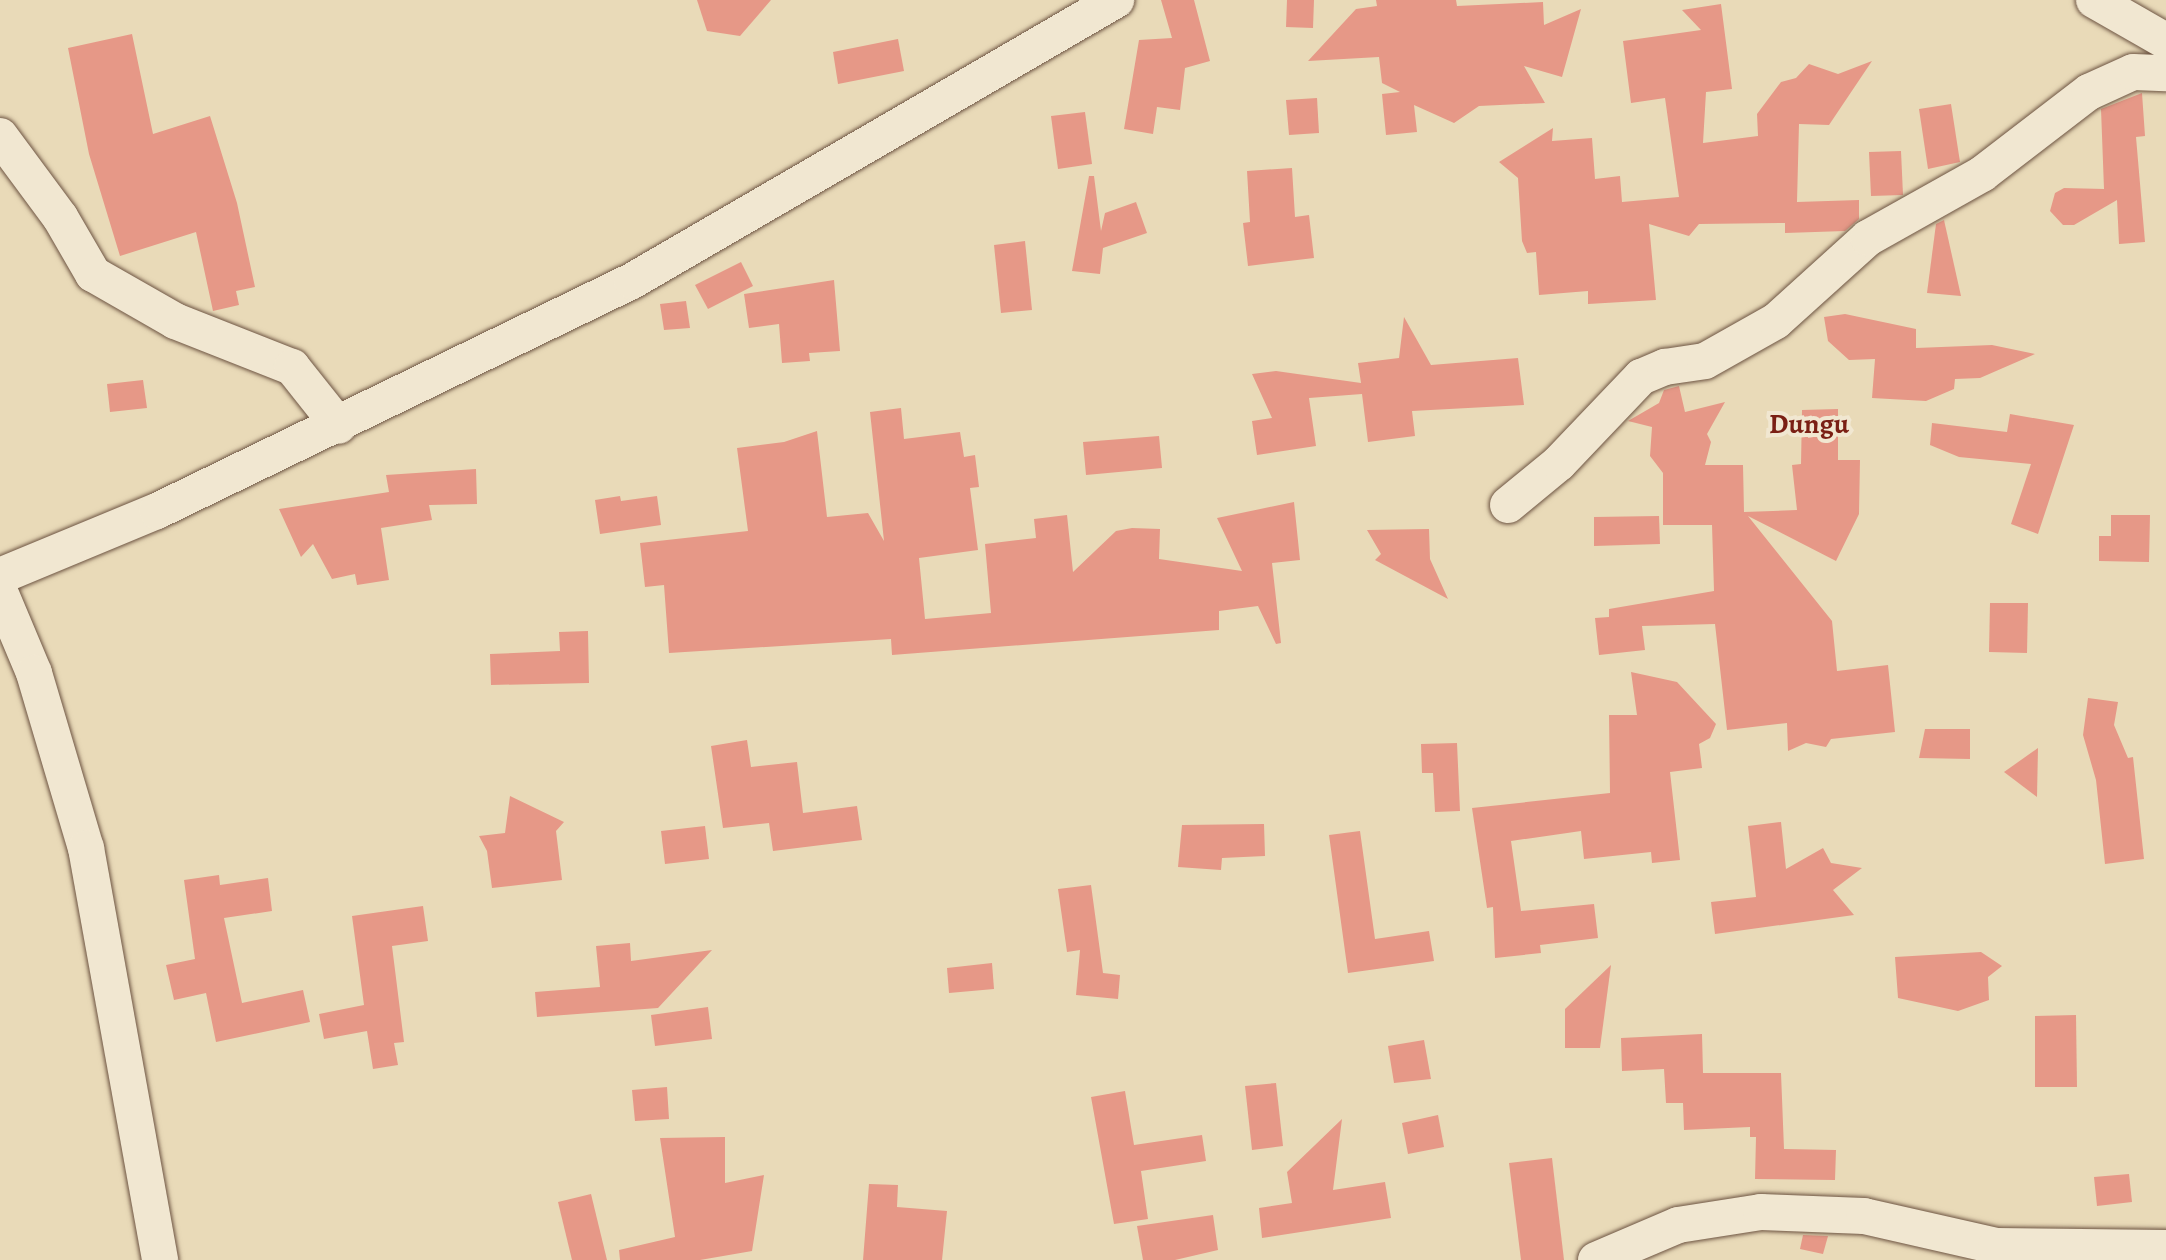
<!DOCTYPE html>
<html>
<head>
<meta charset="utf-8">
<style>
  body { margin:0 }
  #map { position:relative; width:2166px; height:1260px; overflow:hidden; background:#e9dab8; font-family:Alegreya,serif }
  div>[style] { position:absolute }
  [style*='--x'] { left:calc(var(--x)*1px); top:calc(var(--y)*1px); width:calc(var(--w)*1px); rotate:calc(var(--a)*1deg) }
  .building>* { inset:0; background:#e69887 }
  .roads { filter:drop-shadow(0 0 2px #6d5442) drop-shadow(0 0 2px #6d5442) }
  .minor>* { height:36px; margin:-18px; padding:0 18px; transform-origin:18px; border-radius:18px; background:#f1e7d1 }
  span { translate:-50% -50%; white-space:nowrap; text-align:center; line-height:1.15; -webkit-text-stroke:8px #f1e7d1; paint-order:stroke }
  .quarter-label { font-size:28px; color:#7a1f14; font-weight:700 }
</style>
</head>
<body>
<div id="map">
  <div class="building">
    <i style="clip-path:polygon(697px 0,771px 0,740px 36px,707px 31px)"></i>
    <i style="clip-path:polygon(1161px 0,1194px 0,1210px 61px,1185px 68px,1180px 110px,1157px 107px,1153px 134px,1124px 129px,1139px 40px,1172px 38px)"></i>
    <i style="clip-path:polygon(1287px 0,1314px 0,1313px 28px,1286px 27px)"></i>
    <i style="clip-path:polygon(1376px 0,1456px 0,1457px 6px,1543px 2px,1544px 25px,1581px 9px,1562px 77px,1524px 66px,1545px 103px,1479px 106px,1454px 123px,1414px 105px,1417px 132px,1386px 135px,1382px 94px,1400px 92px,1382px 83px,1379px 57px,1308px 61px,1356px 9px,1377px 6px)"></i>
    <i style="clip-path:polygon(1721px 4px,1732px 89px,1706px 92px,1703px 143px,1758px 136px,1757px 114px,1781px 82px,1796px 78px,1809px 64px,1838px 74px,1872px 61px,1829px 125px,1799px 124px,1797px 202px,1859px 200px,1859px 219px,1845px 231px,1785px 233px,1785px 223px,1699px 224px,1689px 236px,1649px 224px,1656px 300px,1588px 304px,1588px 291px,1539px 295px,1536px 252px,1527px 253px,1522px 241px,1518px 178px,1499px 162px,1553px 128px,1552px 141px,1592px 138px,1595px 179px,1620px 176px,1622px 202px,1679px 197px,1665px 98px,1631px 103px,1623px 41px,1701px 30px,1682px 10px)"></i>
    <i style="clip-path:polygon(132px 34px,153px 134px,210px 116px,237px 203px,255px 287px,236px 291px,239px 305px,213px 311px,196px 232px,120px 256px,89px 154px,68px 48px)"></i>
    <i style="clip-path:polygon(898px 39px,904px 71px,838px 84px,833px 52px)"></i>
    <i style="clip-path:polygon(2142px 93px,2145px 136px,2136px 137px,2145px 242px,2119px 244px,2117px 200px,2074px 225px,2063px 225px,2050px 211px,2055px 193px,2064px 188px,2104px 189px,2101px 109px)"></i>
    <i style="clip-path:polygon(1317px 98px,1319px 133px,1289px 135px,1286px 100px)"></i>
    <i style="clip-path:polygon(1951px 104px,1960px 162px,1928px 169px,1919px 109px)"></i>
    <i style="clip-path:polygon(1085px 112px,1092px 164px,1058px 169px,1051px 116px)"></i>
    <i style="clip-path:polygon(1901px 151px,1903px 195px,1871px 196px,1869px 152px)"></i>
    <i style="clip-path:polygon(1292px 168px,1295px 217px,1309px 215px,1314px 258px,1248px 266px,1243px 223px,1250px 222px,1247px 171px)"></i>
    <i style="clip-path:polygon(1089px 176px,1094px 176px,1101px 231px,1105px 213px,1136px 202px,1147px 233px,1103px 248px,1100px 274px,1072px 271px)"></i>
    <i style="clip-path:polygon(1944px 220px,1961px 296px,1927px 293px,1936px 224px)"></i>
    <i style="clip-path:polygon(1025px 241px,1032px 310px,1001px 313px,994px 245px)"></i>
    <i style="clip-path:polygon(741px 262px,753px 286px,708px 309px,695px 285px)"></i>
    <i style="clip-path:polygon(834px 280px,840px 351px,809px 353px,810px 361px,782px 363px,779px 324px,749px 328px,744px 294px)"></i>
    <i style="clip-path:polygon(686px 301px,690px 328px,664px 330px,660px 304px)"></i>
    <i style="clip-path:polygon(1845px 314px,1916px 329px,1916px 348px,1992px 345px,2035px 354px,1980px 378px,1955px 379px,1954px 389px,1926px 401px,1872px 398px,1875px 359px,1849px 360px,1828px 341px,1824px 317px)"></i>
    <i style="clip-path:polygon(1404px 317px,1431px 365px,1518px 358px,1524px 405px,1412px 411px,1415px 436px,1368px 442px,1362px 394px,1309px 398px,1316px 446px,1257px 455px,1252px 421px,1272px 418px,1252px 374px,1276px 371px,1361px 383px,1358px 363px,1399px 358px)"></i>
    <i style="clip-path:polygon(143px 380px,147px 408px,110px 412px,107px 384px)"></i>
    <i style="clip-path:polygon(1679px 386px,1685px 412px,1725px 402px,1707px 434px,1711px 442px,1705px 465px,1743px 465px,1744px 512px,1797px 510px,1792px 465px,1801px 464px,1802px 410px,1838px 409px,1838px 460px,1860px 460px,1859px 514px,1836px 561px,1748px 516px,1832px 621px,1837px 671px,1888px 665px,1895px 732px,1831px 739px,1826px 747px,1806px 743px,1788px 751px,1787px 723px,1727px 730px,1715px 624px,1642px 626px,1645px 650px,1599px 655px,1595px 618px,1609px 617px,1609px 609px,1714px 591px,1712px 525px,1663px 525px,1663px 473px,1650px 456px,1652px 427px,1628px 421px,1659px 403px,1664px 390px)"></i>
    <i style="clip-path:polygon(901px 408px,904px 439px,960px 432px,964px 457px,975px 455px,979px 487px,970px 488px,978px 550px,919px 558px,925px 619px,991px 613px,985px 544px,1036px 538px,1034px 519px,1067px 515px,1073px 572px,1116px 531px,1132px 528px,1160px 529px,1159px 559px,1242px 571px,1217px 518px,1294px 502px,1300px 560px,1272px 563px,1281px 643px,1276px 644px,1258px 606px,1219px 611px,1219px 630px,892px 655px,891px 639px,669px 653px,664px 585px,645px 587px,640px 543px,748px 531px,737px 448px,784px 442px,817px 431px,827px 517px,868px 513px,884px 541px,870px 412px)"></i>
    <i style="clip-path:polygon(2010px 414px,2074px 425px,2038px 534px,2011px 524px,2031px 464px,1959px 457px,1930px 445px,1932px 423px,2007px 432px)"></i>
    <i style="clip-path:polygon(1159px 436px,1162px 468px,1086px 475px,1083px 442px)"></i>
    <i style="clip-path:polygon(476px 469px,477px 504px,429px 505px,432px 520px,381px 528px,389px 580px,357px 585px,355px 574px,332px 579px,313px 544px,301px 557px,279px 509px,389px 492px,386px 475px)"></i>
    <i style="clip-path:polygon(620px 496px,621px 501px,657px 496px,661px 525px,600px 534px,595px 500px)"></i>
    <i style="clip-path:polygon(2111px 515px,2150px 515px,2149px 562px,2099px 561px,2099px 536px,2111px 536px)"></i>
    <i style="clip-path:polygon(1659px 516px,1660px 544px,1594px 546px,1594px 517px)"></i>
    <i style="clip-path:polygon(1429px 529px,1430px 559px,1448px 599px,1375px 560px,1381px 554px,1367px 530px)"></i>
    <i style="clip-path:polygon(1990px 603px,2028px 603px,2027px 653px,1989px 652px)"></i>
    <i style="clip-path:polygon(588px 631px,589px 683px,491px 685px,490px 654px,560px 651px,559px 632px)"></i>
    <i style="clip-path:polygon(1631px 672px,1677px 682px,1716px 724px,1710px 738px,1699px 744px,1702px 768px,1670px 772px,1680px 860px,1652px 863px,1651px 852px,1584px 859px,1581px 831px,1511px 841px,1521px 911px,1594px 904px,1598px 938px,1540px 945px,1541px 953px,1495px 958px,1493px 907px,1487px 908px,1472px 808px,1610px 793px,1609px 715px,1637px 715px)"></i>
    <i style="clip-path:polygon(2088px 698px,2118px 702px,2114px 725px,2128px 758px,2133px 757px,2144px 859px,2105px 864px,2096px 780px,2083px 735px)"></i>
    <i style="clip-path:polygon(1925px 729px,1970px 729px,1970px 759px,1919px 758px)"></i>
    <i style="clip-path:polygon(747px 740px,751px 767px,797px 762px,803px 813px,857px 806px,862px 840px,773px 851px,769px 823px,723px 828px,711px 746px)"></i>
    <i style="clip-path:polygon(1457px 743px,1460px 811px,1435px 812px,1433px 773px,1422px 773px,1421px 744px)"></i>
    <i style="clip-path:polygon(2038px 748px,2037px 797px,2004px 772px)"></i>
    <i style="clip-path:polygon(510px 796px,564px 822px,556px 831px,562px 880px,492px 888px,487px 851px,479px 836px,505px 833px)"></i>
    <i style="clip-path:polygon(1781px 822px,1786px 869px,1823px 848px,1831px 863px,1862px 868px,1833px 890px,1854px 915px,1715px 934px,1711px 902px,1756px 897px,1748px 826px)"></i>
    <i style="clip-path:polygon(1264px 824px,1265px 856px,1222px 858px,1221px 870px,1178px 867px,1182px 825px)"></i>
    <i style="clip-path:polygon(705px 826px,709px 859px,665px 864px,661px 831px)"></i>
    <i style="clip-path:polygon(1360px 831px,1375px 939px,1429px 931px,1434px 961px,1348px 973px,1329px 835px)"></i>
    <i style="clip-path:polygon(219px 875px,220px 885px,268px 878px,272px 911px,224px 918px,242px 1003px,303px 990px,310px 1022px,216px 1042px,206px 993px,174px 1000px,166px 965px,195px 959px,184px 880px)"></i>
    <i style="clip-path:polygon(1091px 885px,1103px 973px,1120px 975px,1118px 999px,1076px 995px,1080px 950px,1067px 952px,1058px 889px)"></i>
    <i style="clip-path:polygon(423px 906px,428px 941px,392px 946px,404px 1042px,394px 1043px,398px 1065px,373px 1069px,367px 1031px,324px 1039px,319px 1014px,364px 1005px,352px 916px)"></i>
    <i style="clip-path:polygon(630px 943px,631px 961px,712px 950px,658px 1008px,537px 1017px,535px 992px,600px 987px,596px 946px)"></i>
    <i style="clip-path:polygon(1981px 952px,2002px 966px,1988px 977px,1989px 1000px,1958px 1011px,1898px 998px,1895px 957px)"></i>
    <i style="clip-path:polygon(992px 963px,994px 989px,949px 993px,947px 968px)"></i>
    <i style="clip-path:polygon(1611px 965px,1600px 1048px,1565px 1048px,1565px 1009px)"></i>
    <i style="clip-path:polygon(708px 1007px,712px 1039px,655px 1046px,651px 1015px)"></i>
    <i style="clip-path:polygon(2076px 1015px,2077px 1087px,2035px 1087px,2035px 1016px)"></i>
    <i style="clip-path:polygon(1702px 1034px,1703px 1073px,1781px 1073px,1784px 1149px,1836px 1150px,1835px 1180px,1755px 1179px,1756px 1137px,1750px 1137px,1750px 1127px,1684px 1130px,1683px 1103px,1666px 1103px,1664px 1069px,1622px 1071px,1621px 1038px)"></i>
    <i style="clip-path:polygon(1424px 1040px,1431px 1079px,1394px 1083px,1388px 1046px)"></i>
    <i style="clip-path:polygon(1276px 1083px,1283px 1146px,1252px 1150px,1245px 1086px)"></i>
    <i style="clip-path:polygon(667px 1087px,669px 1119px,635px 1121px,632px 1090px)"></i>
    <i style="clip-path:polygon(1125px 1091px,1134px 1145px,1202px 1135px,1206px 1161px,1141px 1171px,1148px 1219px,1114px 1224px,1091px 1097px)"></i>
    <i style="clip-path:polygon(1438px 1115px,1444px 1147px,1408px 1154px,1402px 1123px)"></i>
    <i style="clip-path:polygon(1342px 1119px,1333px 1190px,1385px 1182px,1391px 1218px,1262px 1238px,1259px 1208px,1292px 1203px,1287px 1172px)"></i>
    <i style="clip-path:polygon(725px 1137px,725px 1183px,764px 1175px,752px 1251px,700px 1260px,620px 1260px,619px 1250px,675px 1237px,660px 1138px)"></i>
    <i style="clip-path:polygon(1552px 1158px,1564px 1260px,1521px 1260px,1509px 1163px)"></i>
    <i style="clip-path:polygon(2129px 1174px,2132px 1202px,2097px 1206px,2094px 1177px)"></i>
    <i style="clip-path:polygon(869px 1184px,898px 1185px,897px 1207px,947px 1211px,942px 1260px,863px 1260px)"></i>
    <i style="clip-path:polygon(591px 1194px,607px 1260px,572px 1260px,558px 1202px)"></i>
    <i style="clip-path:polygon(1213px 1215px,1218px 1250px,1175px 1260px,1143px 1260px,1137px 1226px)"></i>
    <i style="clip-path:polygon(1803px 1235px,1828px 1236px,1823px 1254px,1800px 1249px)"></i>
  </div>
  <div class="roads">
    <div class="minor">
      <i style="--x:2094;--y:0;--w:83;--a:29.7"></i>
      <i style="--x:0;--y:136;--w:101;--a:53.5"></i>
      <i style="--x:60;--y:217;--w:66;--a:59.9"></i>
      <i style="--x:93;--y:274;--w:95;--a:29.8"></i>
      <i style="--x:175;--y:321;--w:126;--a:21.5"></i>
      <i style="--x:292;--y:367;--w:75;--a:51.5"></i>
      <i style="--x:1508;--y:505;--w:66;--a:-39.5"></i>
      <i style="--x:1559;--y:463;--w:119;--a:-46.4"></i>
      <i style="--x:1641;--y:377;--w:26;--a:-23"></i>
      <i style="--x:1665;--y:367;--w:40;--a:-8.5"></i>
      <i style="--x:1705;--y:361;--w:81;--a:-29.4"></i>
      <i style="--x:1776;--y:321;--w:124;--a:-42.1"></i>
      <i style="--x:1868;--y:238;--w:131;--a:-29.3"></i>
      <i style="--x:1982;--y:174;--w:135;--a:-37.5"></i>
      <i style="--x:2089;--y:92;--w:48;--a:-24.4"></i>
      <i style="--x:2133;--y:72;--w:33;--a:2"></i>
      <i style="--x:0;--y:576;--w:170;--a:-22.5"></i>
      <i style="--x:157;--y:511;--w:528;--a:-25.84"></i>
      <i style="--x:632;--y:281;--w:560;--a:-30.14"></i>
      <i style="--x:0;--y:592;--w:88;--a:67.2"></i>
      <i style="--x:34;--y:673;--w:183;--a:73.5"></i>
      <i style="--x:86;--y:848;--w:419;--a:79.8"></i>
      <i style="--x:1596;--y:1260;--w:89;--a:-23.1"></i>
      <i style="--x:1678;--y:1225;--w:84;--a:-8.9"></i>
      <i style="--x:1761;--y:1212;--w:103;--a:2.2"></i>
      <i style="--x:1864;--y:1216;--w:135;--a:12.8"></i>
      <i style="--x:1996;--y:1246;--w:170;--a:0.7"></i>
    </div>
  </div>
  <div class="quarter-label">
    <span style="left:1809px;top:424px">Dungu</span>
  </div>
</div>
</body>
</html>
